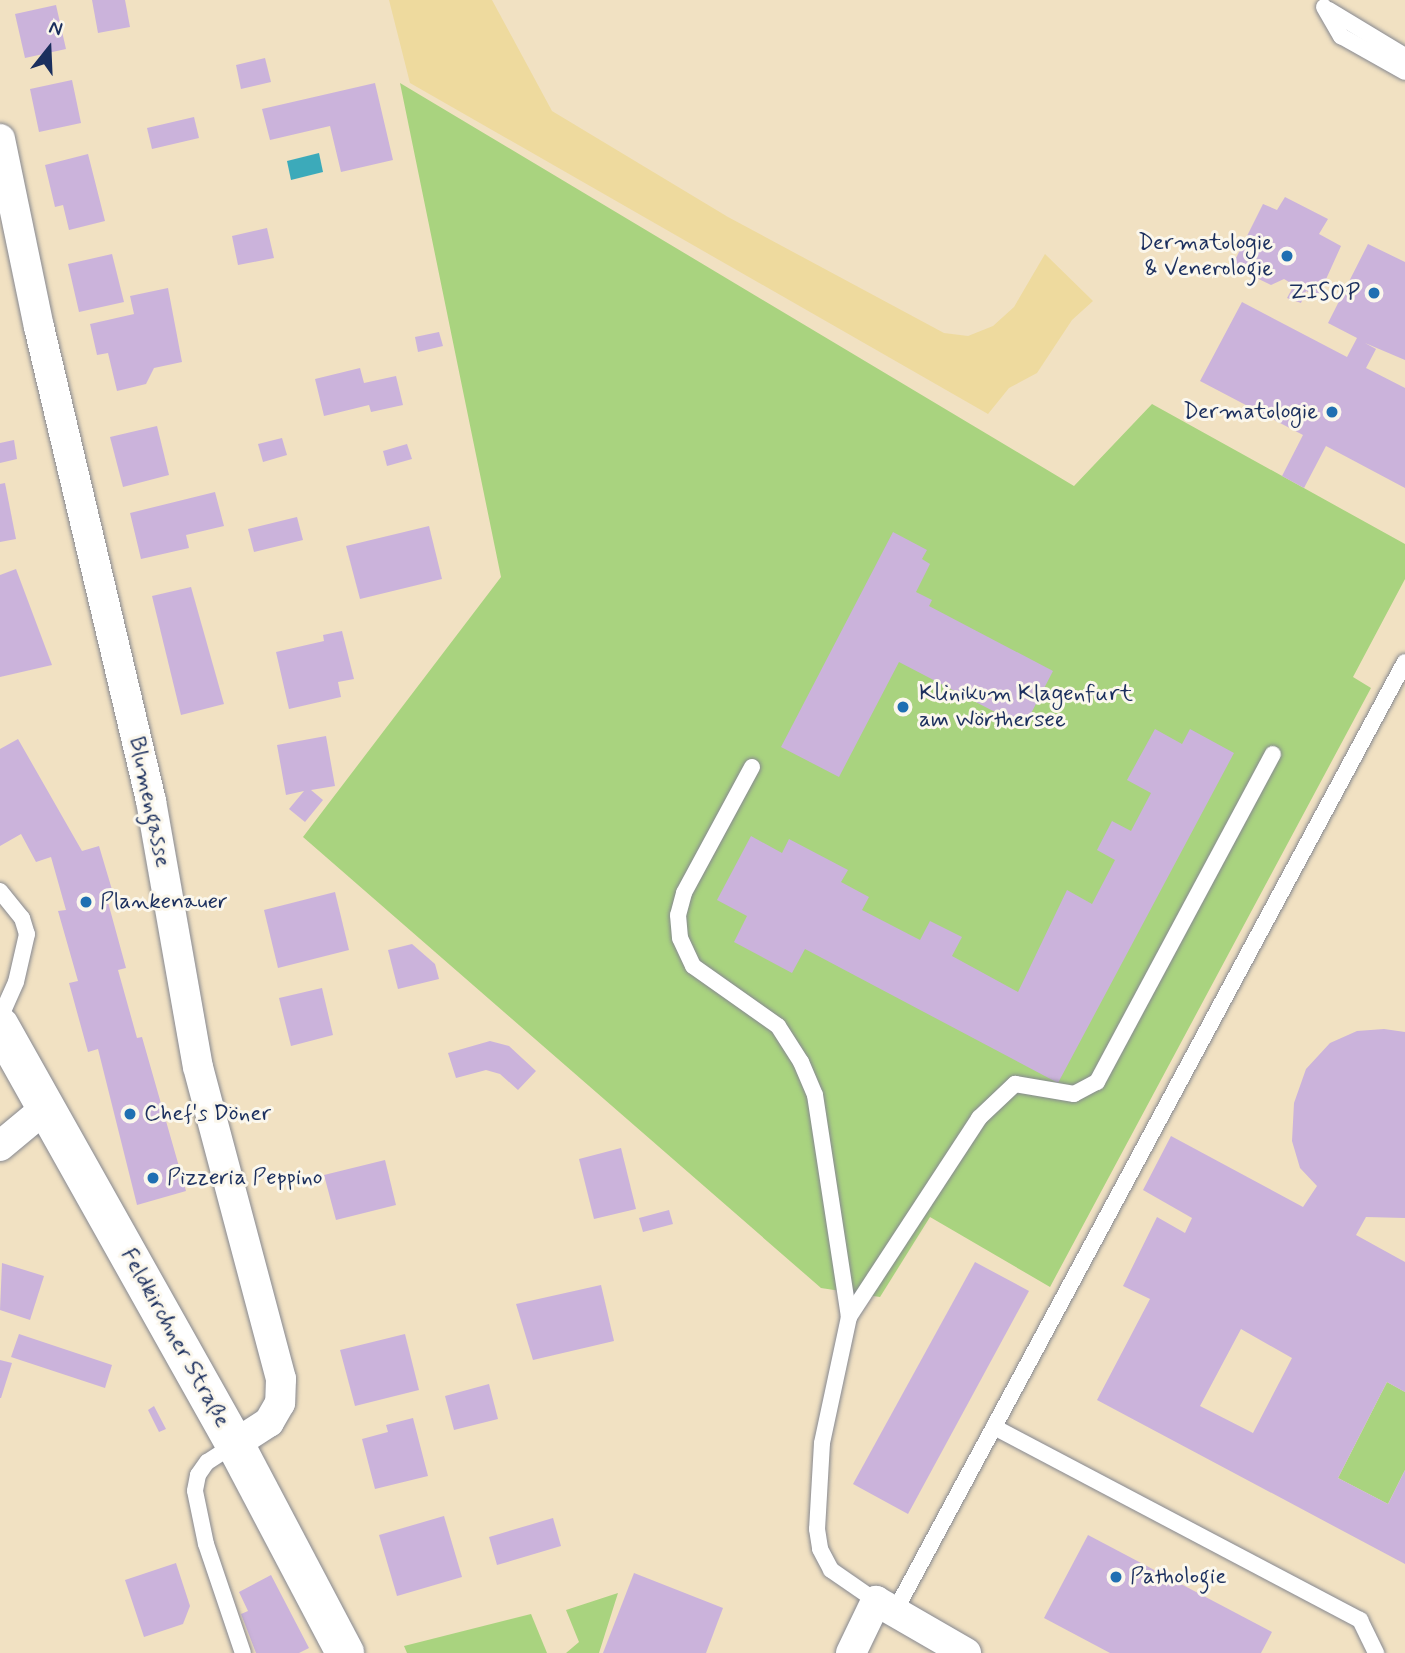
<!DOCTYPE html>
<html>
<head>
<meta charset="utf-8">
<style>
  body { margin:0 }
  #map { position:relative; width:1405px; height:1653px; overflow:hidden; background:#f1e1c2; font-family:Mynerve,sans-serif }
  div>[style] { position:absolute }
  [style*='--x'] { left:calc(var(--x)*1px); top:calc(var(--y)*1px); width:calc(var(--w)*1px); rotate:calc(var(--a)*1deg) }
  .green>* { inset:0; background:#a9d37f }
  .sand>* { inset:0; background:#eeda9e }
  .water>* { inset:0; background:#3caaba }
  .building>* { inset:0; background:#cbb3db }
  .roads { filter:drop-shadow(0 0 2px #868890) drop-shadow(0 0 2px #868890) }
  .lane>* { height:16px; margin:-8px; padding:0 8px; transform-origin:8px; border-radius:8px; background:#fff }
  .street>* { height:30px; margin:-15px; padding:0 15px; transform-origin:15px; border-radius:15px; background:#fff }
  .primary>* { height:38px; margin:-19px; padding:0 19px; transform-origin:19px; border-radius:19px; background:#fff }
  .dots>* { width:19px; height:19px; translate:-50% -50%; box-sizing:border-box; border:4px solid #fbf7ec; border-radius:50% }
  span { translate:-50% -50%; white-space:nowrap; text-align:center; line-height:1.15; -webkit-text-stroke:6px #fbf7ec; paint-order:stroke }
  .poi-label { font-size:23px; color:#1b2f5e }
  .right { translate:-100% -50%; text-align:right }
  .left { translate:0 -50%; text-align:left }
  .street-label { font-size:23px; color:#1b2f5e }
  .north { position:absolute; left:14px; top:14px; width:70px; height:70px; -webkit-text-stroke:5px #fbf7ec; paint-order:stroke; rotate:18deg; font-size:19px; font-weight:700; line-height:28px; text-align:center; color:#1b2f5e }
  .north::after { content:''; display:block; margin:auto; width:24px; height:32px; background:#1b2f5e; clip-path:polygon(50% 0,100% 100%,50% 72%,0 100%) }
</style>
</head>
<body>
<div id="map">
  <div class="green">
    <i style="clip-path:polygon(400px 83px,1074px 486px,1152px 404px,1405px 544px,1405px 579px,1353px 677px,1371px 688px,1050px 1287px,930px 1217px,880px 1297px,821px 1288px,303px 837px,501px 577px)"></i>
    <i style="clip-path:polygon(1387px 1382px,1405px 1392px,1405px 1470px,1388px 1504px,1338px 1478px)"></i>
    <i style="clip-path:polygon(618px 1593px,599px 1653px,566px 1653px,579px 1642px,566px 1610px)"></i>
    <i style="clip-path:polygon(531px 1614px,547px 1653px,407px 1653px,404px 1646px)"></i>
  </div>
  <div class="sand">
    <i style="clip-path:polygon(389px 0,492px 0,552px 111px,728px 217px,944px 333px,968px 336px,993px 326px,1014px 307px,1045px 254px,1093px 301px,1072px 320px,1037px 373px,1009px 388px,988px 414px,410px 83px)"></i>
  </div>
  <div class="water">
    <i style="clip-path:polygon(319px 153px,323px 172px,291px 180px,287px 161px)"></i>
  </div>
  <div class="building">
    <i style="clip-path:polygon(92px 0,125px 0,130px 27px,98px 33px)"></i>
    <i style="clip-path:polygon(56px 5px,66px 49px,25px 58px,15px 14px)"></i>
    <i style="clip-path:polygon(265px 58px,271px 82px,241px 89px,236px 65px)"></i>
    <i style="clip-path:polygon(72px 80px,81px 123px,39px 132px,30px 89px)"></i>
    <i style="clip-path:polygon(375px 83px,393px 160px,341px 172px,330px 126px,270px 140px,262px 109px)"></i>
    <i style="clip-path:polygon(194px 117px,199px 138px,152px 149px,147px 128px)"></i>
    <i style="clip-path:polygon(88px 154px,105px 221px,69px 230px,63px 205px,55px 207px,45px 165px)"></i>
    <i style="clip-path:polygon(1285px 197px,1328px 219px,1319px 234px,1341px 246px,1318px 297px,1306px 291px,1301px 303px,1287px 298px,1294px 285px,1284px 279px,1271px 285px,1232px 266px,1263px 204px,1277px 210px)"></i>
    <i style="clip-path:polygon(267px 228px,274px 258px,238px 265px,232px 236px)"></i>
    <i style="clip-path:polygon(1368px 244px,1405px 262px,1405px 360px,1365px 343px,1376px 349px,1366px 368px,1405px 388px,1405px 488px,1326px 446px,1304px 488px,1282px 476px,1303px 435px,1200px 381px,1242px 302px,1347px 357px,1357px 338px,1328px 323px)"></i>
    <i style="clip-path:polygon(112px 254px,124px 302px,79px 312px,68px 264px)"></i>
    <i style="clip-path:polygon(168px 288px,182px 362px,154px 368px,146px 384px,117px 391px,108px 353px,97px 355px,90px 324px,134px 314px,130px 296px)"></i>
    <i style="clip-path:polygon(439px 332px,443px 346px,418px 352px,415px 337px)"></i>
    <i style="clip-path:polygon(360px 368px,364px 383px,396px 376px,403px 405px,371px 412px,369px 405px,324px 416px,315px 379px)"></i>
    <i style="clip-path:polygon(157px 426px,169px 475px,123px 487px,110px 437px)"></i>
    <i style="clip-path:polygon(282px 438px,287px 455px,263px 462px,258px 444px)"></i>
    <i style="clip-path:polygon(14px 440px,17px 459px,0 463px,0 443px)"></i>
    <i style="clip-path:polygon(407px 444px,412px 459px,387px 466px,383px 451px)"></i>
    <i style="clip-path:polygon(5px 483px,16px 539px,0 542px,0 484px)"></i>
    <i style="clip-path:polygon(215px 492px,224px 526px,186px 535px,189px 548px,141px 559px,130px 513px)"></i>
    <i style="clip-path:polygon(297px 517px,303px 540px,254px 552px,248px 529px)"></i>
    <i style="clip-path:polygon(429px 526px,442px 579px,360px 599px,346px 546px)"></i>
    <i style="clip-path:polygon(893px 532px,927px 550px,922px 559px,930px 564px,916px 592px,932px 600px,929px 606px,1053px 671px,1024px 727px,899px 662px,839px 777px,781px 747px)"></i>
    <i style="clip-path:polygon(16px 569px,52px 665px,0 677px,0 575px)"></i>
    <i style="clip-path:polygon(191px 587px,224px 704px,181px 715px,152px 596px)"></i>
    <i style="clip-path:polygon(342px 631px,354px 679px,338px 682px,341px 697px,289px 709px,276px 652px,324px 641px,323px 635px)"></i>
    <i style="clip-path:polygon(1155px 729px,1182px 744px,1190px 729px,1234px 753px,1058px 1083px,805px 949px,792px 973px,734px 942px,747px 916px,717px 900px,751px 836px,782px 853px,789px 839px,848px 870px,841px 882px,869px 897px,862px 910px,920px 940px,930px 921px,962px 937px,952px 956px,1018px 992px,1067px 890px,1092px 904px,1115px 860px,1097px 850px,1112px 821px,1131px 831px,1151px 793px,1127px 780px)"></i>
    <i style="clip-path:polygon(326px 736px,335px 786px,311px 790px,323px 800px,305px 822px,289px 809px,304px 791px,286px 795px,277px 745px)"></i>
    <i style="clip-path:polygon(18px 739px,82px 851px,99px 846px,113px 893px,106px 895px,126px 968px,118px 970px,137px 1038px,142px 1037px,186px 1191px,137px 1205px,98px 1049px,88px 1052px,69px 983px,78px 981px,58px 911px,66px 910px,51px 857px,36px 862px,21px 834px,0 846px,0 749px)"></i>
    <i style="clip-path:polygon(335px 892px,349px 950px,278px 968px,264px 910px)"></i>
    <i style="clip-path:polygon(412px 944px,435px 964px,439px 979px,398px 989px,388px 950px)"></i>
    <i style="clip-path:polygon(322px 988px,333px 1035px,291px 1046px,279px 998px)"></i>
    <i style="clip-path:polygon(evenodd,1384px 1029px,1405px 1032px,1405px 1218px,1366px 1217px,1356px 1235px,1405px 1262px,1405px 1392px,1387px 1382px,1338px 1478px,1388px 1504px,1405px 1470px,1405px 1564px,1097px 1400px,1150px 1299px,1123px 1286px,1157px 1217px,1185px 1233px,1192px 1218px,1143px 1190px,1171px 1136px,1303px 1207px,1317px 1186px,1300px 1168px,1292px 1141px,1294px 1103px,1306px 1069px,1330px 1043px,1357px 1031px,1384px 1029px,1241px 1329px,1292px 1358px,1253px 1433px,1200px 1406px,1241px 1329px)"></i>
    <i style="clip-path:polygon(490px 1041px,509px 1046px,536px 1071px,518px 1090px,500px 1074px,486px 1070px,456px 1078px,448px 1053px)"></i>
    <i style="clip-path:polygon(621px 1148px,636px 1209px,594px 1219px,579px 1159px)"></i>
    <i style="clip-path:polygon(385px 1160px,396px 1205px,336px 1220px,324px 1175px)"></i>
    <i style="clip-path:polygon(669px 1210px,673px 1224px,643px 1232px,639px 1218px)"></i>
    <i style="clip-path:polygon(975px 1262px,1029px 1291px,908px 1514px,853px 1484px)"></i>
    <i style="clip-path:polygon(2px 1263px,44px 1276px,30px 1320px,0 1310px)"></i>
    <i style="clip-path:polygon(601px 1285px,614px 1341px,533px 1360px,516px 1304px)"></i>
    <i style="clip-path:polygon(19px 1334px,112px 1365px,105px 1388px,11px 1357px)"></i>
    <i style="clip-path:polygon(405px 1334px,419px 1390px,355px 1406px,340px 1350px)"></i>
    <i style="clip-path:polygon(0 1360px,12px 1363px,1px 1398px,0 1398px)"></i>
    <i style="clip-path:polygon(489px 1384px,498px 1419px,454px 1430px,445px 1396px)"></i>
    <i style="clip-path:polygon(154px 1406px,166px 1429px,159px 1432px,148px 1410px)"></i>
    <i style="clip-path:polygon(413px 1418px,428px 1476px,375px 1489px,362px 1439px,388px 1432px,386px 1425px)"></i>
    <i style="clip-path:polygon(444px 1516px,462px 1577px,397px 1596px,379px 1535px)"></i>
    <i style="clip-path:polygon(553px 1518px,561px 1546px,497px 1565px,489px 1537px)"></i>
    <i style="clip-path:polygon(1088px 1535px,1272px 1632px,1261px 1653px,1110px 1653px,1044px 1618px)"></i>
    <i style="clip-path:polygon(176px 1563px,190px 1606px,183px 1624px,144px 1637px,125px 1580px)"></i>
    <i style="clip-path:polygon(634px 1573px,723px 1608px,706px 1653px,603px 1653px)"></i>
    <i style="clip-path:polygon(271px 1575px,309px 1648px,299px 1653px,256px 1653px,241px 1614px,248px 1611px,239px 1592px)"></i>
  </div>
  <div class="roads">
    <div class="lane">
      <i style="--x:1324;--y:7;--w:34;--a:60"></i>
      <i style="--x:1341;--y:36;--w:73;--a:29.4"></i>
      <i style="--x:1329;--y:10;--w:89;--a:31.2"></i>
      <i style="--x:752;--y:767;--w:143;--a:118.4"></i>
      <i style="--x:684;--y:893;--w:23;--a:105"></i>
      <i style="--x:678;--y:915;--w:23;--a:85"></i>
      <i style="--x:680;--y:938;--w:31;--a:65"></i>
      <i style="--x:693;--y:966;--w:104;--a:35.2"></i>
      <i style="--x:778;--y:1026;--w:43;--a:57.4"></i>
      <i style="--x:801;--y:1062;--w:36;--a:67"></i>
      <i style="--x:815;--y:1095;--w:225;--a:81.3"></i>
      <i style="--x:849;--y:1317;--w:129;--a:102.1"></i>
      <i style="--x:822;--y:1443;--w:86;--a:93.3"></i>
      <i style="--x:817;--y:1529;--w:20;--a:81"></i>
      <i style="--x:820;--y:1549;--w:24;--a:62"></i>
      <i style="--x:831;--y:1570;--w:55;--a:34.6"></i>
      <i style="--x:0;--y:891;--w:35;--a:51"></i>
      <i style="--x:22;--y:918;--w:17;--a:73"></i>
      <i style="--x:27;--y:934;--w:49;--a:102.9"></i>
      <i style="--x:16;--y:982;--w:39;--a:114"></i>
      <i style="--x:849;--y:1317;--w:238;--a:-56.8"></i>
      <i style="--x:979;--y:1118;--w:50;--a:-43.4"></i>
      <i style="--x:1015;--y:1084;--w:60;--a:9.6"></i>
      <i style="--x:1074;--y:1094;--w:26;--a:-28"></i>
      <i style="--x:1097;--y:1082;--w:372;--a:-61.8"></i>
      <i style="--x:994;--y:1427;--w:414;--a:27.8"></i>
      <i style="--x:1360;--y:1620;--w:37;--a:64"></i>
      <i style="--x:235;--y:1444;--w:33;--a:147"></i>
      <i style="--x:207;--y:1462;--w:16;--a:125"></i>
      <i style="--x:198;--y:1475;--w:16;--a:101"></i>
      <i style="--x:195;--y:1491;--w:54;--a:78.3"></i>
      <i style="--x:206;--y:1544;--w:115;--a:71.3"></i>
      <i style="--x:895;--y:1611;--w:1077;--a:-61.75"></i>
    </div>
    <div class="street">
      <i style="--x:0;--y:139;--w:192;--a:78.3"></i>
      <i style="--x:39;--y:327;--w:487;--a:76.7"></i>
      <i style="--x:151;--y:801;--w:270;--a:80"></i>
      <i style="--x:198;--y:1067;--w:323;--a:75.1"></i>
      <i style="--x:281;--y:1379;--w:24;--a:92"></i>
      <i style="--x:280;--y:1403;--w:22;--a:120"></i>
      <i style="--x:269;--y:1422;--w:40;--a:147.1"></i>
      <i style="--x:0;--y:1146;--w:61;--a:-39.7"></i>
      <i style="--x:851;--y:1653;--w:58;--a:-64.3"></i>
      <i style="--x:876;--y:1601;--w:104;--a:30"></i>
    </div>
    <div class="primary">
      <i style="--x:0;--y:1026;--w:480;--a:60.7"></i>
      <i style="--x:235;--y:1444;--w:236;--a:62.2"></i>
    </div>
  </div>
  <div class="dots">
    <i style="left:1287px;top:256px;background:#1f6fb2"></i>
    <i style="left:1374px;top:293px;background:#1f6fb2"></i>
    <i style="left:1332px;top:412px;background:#1f6fb2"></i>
    <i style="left:903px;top:707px;background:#1f6fb2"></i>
    <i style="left:86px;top:902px;background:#1f6fb2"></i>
    <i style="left:130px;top:1114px;background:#1f6fb2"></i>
    <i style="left:153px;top:1178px;background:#1f6fb2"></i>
    <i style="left:1116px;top:1577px;background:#1f6fb2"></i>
  </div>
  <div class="poi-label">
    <span class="right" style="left:1273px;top:256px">Dermatologie<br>&amp; Venerologie</span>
    <span class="right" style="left:1360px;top:293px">ZISOP</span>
    <span class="right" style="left:1318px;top:412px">Dermatologie</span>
    <span class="left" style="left:919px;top:707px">Klinikum Klagenfurt<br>am Wörthersee</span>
    <span class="left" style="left:100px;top:902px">Plankenauer</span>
    <span class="left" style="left:144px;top:1114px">Chef's Döner</span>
    <span class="left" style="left:167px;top:1178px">Pizzeria Peppino</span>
    <span class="left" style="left:1130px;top:1577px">Pathologie</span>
  </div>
  <div class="street-label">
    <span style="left:149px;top:802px;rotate:78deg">Blumengasse</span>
    <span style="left:175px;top:1338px;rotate:61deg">Feldkirchner Straße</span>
  </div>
  <div class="north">N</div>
</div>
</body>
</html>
